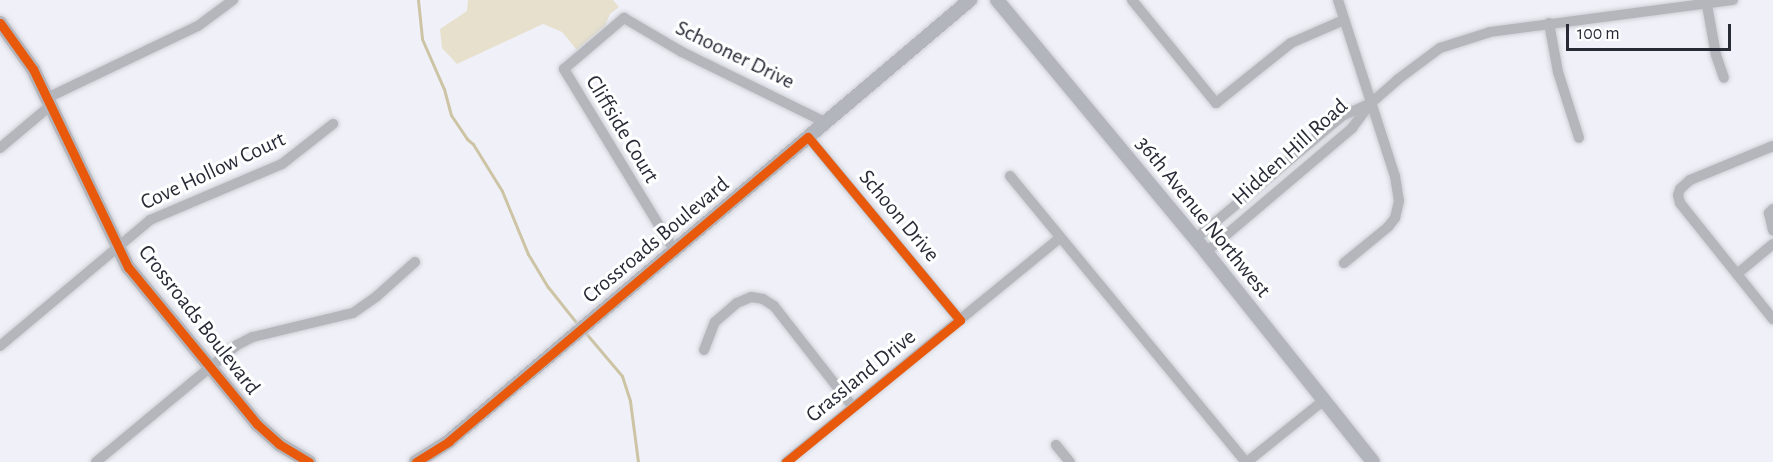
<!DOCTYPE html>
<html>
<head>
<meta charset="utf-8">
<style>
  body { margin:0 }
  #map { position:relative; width:1773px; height:462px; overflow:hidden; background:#f0f1f8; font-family:"Alegreya Sans",sans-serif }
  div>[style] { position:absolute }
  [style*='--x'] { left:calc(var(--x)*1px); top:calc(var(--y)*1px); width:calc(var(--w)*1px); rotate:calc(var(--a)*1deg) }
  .green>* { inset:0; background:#e6e0cd }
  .stream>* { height:3px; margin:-1.5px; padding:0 1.5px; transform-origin:1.5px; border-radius:1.5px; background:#cdc4a5 }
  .roads { filter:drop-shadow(0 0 2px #cdced4) drop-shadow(0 0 2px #cdced4) }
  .street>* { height:10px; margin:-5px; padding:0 5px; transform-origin:5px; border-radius:5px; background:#b4b6bc }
  .secondary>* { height:14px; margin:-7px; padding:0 7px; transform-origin:7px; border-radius:7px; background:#b3b5bc }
  .cycleway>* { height:9px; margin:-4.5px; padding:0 4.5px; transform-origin:4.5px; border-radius:4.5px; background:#e8590c }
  span { translate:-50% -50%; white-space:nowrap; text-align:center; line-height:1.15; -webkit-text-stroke:6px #fff; paint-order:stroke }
  .street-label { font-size:22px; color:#282a36 }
  .scale { position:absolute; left:1566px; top:24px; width:165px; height:27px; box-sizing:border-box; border:3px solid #282a36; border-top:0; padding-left:8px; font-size:18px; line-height:21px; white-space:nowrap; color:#282a36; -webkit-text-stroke:4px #fff; paint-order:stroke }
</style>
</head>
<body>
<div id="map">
  <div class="green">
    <i style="clip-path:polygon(468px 0,613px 0,619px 7px,610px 14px,605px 26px,577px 50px,562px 32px,543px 24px,457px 64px,442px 48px,440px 29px,467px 11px)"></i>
  </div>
  <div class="stream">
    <i style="--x:418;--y:0;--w:39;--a:84"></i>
    <i style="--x:422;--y:39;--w:55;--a:66.3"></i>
    <i style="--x:444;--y:89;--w:27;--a:75"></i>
    <i style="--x:451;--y:115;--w:29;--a:56"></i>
    <i style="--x:467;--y:139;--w:8;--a:40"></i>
    <i style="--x:473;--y:144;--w:55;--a:58.3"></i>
    <i style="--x:502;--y:191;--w:68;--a:67.6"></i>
    <i style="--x:528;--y:254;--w:39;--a:59"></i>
    <i style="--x:548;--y:287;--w:50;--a:51.5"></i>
    <i style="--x:584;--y:331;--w:59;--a:49.8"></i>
    <i style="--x:622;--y:376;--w:26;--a:72"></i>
    <i style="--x:630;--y:401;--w:62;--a:82.5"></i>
  </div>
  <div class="roads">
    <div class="street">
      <i style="--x:1132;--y:0;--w:133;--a:50.8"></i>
      <i style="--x:1216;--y:103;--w:96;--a:-38.7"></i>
      <i style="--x:1291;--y:43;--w:58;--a:-23.5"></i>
      <i style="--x:1338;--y:0;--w:185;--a:72.1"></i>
      <i style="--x:1395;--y:176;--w:25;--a:81"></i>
      <i style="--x:1399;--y:201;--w:17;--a:103"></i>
      <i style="--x:1395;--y:218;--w:11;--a:128"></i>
      <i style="--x:1388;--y:227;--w:57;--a:140.7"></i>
      <i style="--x:1707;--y:5;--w:51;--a:79.8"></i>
      <i style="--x:1716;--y:55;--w:24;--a:71"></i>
      <i style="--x:1549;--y:23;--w:50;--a:79.6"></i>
      <i style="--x:1558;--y:72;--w:69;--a:72.3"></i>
      <i style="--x:47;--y:98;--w:167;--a:-25.5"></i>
      <i style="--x:198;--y:26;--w:44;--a:-36.6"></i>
      <i style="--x:808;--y:137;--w:238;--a:50.3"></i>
      <i style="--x:1773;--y:146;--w:90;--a:157.7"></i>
      <i style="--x:1690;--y:180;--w:13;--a:138"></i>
      <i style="--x:1680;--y:189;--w:6;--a:108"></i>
      <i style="--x:1678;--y:195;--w:8;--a:76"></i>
      <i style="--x:1680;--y:203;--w:149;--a:51.3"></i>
      <i style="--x:0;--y:148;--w:67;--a:-40.1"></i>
      <i style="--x:1010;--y:176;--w:371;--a:50.5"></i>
      <i style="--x:1773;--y:209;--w:6;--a:135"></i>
      <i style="--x:1769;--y:213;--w:18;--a:77"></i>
      <i style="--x:1195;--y:239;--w:192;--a:-39.9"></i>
      <i style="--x:1342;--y:116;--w:30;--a:-24"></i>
      <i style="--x:674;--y:250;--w:212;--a:-121.3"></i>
      <i style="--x:564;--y:69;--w:79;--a:-40.4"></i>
      <i style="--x:624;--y:18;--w:67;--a:30.4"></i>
      <i style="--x:682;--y:52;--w:159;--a:26.1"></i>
      <i style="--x:1206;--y:252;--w:192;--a:-40.3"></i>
      <i style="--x:1352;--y:128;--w:31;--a:-53"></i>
      <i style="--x:1371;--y:103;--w:35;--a:-41"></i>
      <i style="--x:1397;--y:80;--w:54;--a:-36.7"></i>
      <i style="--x:1440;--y:48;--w:52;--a:-17.7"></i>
      <i style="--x:1490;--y:32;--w:245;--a:-7.5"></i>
      <i style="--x:1737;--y:274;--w:47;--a:-39.8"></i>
      <i style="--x:0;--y:346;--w:196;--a:-40"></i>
      <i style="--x:150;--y:220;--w:143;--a:-23"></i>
      <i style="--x:282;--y:164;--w:65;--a:-38.1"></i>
      <i style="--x:704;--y:350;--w:30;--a:-69"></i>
      <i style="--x:715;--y:322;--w:29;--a:-41"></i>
      <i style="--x:737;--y:303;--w:15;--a:-23"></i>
      <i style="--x:751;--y:297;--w:12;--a:9"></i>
      <i style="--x:763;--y:299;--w:13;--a:32"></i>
      <i style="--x:774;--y:306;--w:128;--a:52"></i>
      <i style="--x:1056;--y:445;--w:22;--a:51"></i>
      <i style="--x:96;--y:462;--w:183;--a:-39.7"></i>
      <i style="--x:237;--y:345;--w:18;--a:-27"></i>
      <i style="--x:253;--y:337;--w:103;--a:-13.5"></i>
      <i style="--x:353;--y:313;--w:29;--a:-35"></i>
      <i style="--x:377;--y:296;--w:51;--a:-41.8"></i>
      <i style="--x:786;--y:462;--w:354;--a:-39.3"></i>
      <i style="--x:1247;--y:462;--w:97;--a:-38.8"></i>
    </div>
    <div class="secondary">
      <i style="--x:997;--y:0;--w:327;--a:50.3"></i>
      <i style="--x:1206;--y:252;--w:268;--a:51.5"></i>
      <i style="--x:0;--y:23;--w:57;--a:54.3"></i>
      <i style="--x:33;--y:69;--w:220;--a:64.4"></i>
      <i style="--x:128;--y:267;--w:203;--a:50.6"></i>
      <i style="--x:257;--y:424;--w:30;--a:42"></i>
      <i style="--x:279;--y:444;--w:35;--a:31"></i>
      <i style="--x:416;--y:462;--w:39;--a:-32"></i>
      <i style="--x:449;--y:441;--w:683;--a:-40.25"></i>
    </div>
  </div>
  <div class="cycleway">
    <i style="--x:0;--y:23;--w:57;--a:54.3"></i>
    <i style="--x:33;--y:69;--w:220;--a:64.4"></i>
    <i style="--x:128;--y:267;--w:203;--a:50.6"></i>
    <i style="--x:257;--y:424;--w:30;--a:42"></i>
    <i style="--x:279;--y:444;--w:35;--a:31"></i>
    <i style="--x:416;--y:462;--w:39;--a:-32"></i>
    <i style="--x:449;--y:441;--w:470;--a:-40.3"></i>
    <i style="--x:808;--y:137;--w:238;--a:50.3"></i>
    <i style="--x:960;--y:320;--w:225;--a:140.8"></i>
  </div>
  <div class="street-label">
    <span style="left:735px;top:55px;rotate:26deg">Schooner Drive</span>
    <span style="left:622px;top:129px;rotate:59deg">Cliffside Court</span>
    <span style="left:1290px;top:152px;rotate:-42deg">Hidden Hill Road</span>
    <span style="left:213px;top:171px;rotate:-25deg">Cove Hollow Court</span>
    <span style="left:899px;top:216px;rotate:50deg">Schoon Drive</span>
    <span style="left:1203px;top:217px;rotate:51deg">36th Avenue Northwest</span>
    <span style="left:656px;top:240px;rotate:-40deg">Crossroads Boulevard</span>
    <span style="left:199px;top:320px;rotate:52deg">Crossroads Boulevard</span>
    <span style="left:861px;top:376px;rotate:-39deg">Grassland Drive</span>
  </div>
  <div class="scale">100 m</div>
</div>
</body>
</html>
